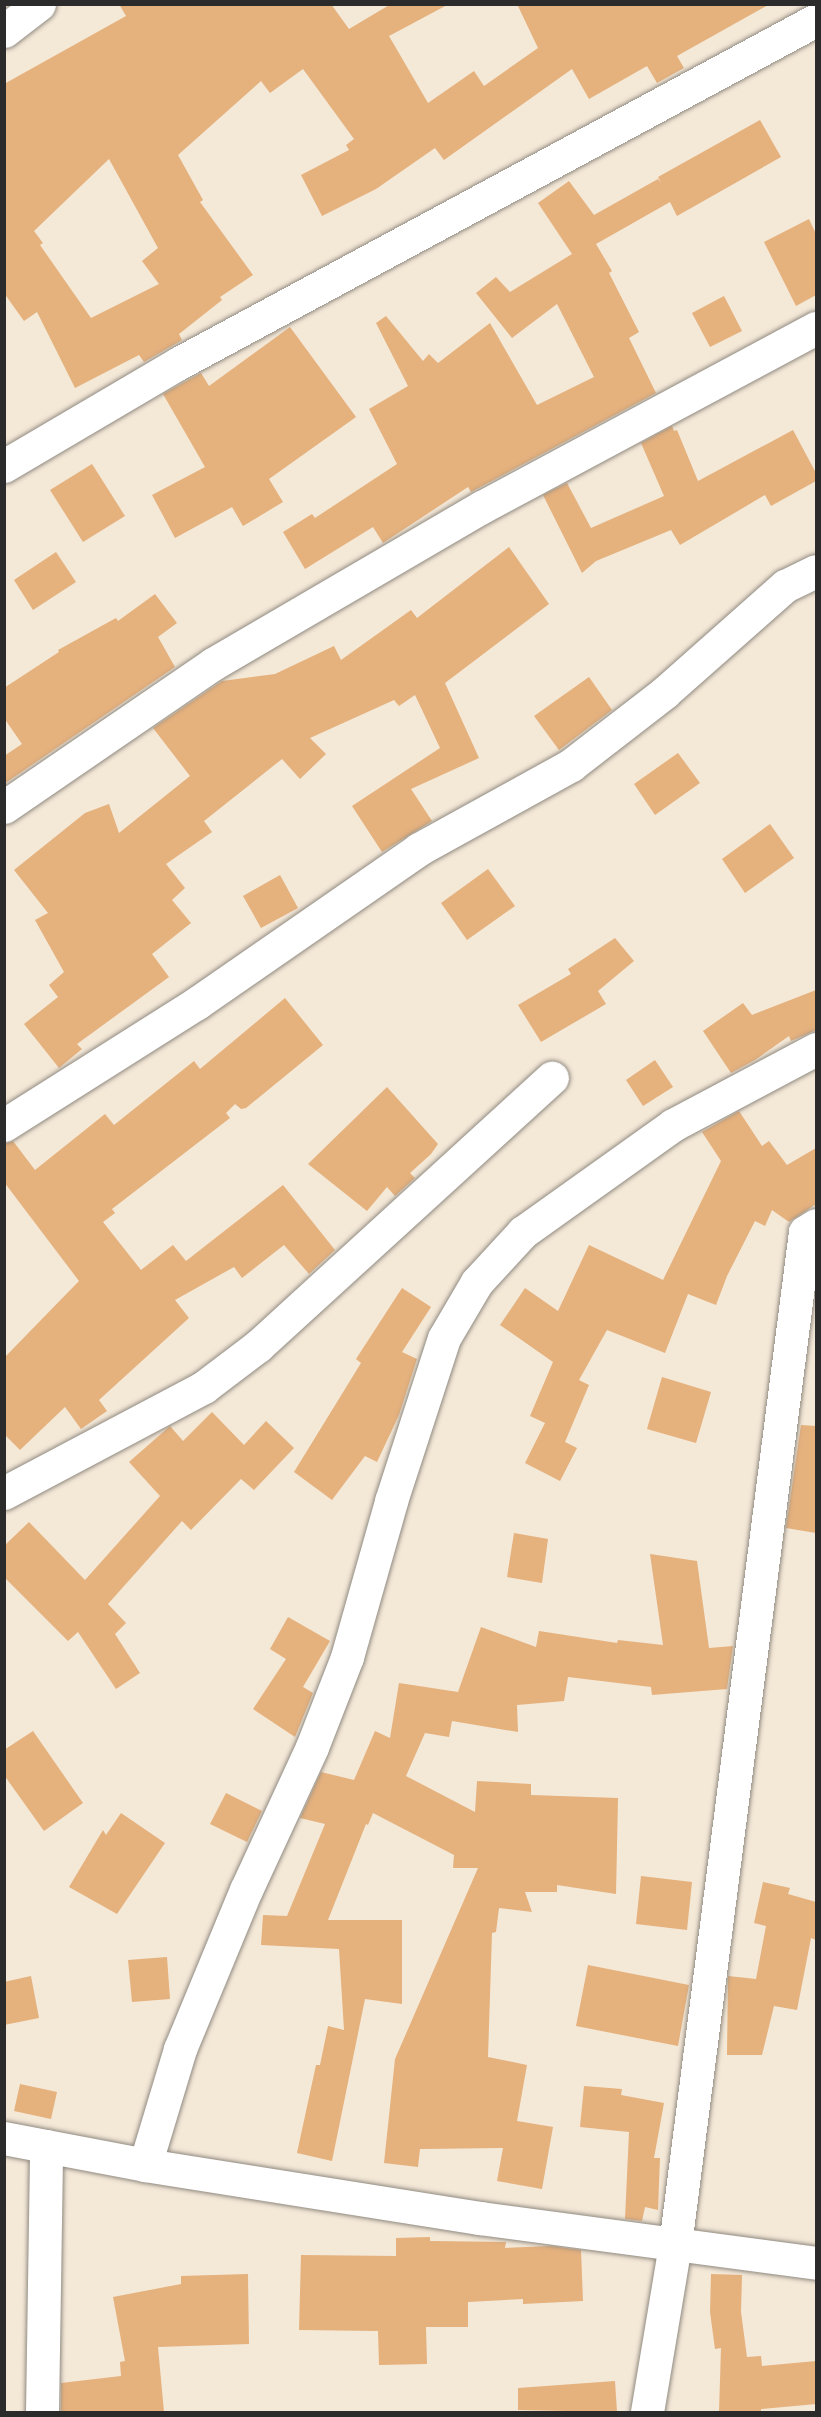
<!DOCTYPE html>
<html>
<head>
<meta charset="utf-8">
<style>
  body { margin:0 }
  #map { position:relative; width:821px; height:2417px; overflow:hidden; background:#f4e8d7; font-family:"Playpen Sans",sans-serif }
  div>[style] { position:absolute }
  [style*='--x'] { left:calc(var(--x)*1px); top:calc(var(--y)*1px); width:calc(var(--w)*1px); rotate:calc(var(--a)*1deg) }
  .building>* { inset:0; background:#e5b17d }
  .roads { filter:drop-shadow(0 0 2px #908a81) drop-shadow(0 0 2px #908a81) }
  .minor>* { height:33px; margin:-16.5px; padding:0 16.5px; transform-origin:16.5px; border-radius:16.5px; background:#fff }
  .tertiary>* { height:33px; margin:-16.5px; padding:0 16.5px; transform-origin:16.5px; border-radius:16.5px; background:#fff }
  span { translate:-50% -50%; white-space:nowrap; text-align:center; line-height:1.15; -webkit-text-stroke:6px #f6f6f2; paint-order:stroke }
  .frame { position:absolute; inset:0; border:6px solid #2b2b2b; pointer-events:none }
</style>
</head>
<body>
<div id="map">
  <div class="building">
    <i style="clip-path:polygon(evenodd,119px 4px,331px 4px,349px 29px,391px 4px,449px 4px,389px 36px,428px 103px,474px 71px,484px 86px,538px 48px,517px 4px,770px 4px,677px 56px,684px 68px,657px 83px,647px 66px,589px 99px,572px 69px,444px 160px,435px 148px,376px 189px,322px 216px,301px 175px,349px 150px,346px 145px,354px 139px,303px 69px,270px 93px,261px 81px,178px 155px,203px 200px,200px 202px,253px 275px,220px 297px,222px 300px,179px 334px,182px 340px,144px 362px,139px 355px,75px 388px,37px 312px,24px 321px,4px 293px,4px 84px,126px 16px,119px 4px,109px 159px,158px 248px,142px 261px,159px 284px,91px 318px,40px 245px,43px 243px,34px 231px,109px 159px)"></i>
    <i style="clip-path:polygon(760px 120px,781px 157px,677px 216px,670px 202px,596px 244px,612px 271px,609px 273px,639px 332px,629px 338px,656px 393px,471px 492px,468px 487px,383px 543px,373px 527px,305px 569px,283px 532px,312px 514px,315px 518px,397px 464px,369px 409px,408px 386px,376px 323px,386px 316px,423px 361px,429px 354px,438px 363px,490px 323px,537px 405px,594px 377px,557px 304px,512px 338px,476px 293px,496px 277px,510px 292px,572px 254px,538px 203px,569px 181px,594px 215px,658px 179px,661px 183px,658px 177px)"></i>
    <i style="clip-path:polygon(809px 219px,816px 234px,816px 295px,796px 306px,764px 242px)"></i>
    <i style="clip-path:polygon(724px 296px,742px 331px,710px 347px,692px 313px)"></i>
    <i style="clip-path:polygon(290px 327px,356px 417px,269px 479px,283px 502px,243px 526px,232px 507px,175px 538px,152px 495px,205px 467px,163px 394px,201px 373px,209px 386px)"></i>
    <i style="clip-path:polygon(672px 426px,674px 431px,677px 430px,698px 481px,793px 430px,816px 473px,816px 481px,771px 506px,765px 495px,680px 545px,671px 530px,596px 561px,582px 573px,543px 495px,567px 483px,591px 528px,664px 496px,641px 443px)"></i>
    <i style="clip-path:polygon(92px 464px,125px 516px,83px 542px,50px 490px)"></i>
    <i style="clip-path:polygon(509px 547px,549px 604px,445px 683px,479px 758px,411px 789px,432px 821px,382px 852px,352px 806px,440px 748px,415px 695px,399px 706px,394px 700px,310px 738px,326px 754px,300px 779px,282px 759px,204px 821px,212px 832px,166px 864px,185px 888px,172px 900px,191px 923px,152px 954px,169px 977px,77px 1044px,82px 1049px,59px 1068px,24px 1024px,58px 997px,49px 985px,64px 972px,35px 920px,48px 913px,14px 870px,85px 813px,109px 804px,119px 833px,190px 776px,153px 728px,222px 681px,275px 674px,334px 646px,341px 660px,411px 610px,417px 618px)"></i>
    <i style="clip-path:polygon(56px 552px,76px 582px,33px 610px,14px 580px)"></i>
    <i style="clip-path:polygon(155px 594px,177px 623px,158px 637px,175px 667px,4px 784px,4px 756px,22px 744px,4px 718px,4px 688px,59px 652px,58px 650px,116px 618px,118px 621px)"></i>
    <i style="clip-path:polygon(589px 677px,612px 710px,559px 750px,534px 716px)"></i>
    <i style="clip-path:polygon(678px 753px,700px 783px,655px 815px,634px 784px)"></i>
    <i style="clip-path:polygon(770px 824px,794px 858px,745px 893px,722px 859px)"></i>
    <i style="clip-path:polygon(488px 869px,515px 906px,467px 940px,441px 903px)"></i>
    <i style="clip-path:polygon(280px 875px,298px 908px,261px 928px,243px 896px)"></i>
    <i style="clip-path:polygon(615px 938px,634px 961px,598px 991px,606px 1004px,541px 1042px,518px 1005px,571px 974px,568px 969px)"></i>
    <i style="clip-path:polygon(816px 990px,816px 1030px,791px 1041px,789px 1036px,755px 1060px,731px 1073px,703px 1031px,743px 1003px,752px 1015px)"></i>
    <i style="clip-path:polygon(285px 998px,323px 1045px,246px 1108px,241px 1109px,235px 1104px,226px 1113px,230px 1118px,112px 1209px,115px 1213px,103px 1222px,141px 1270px,173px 1245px,186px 1261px,283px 1185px,335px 1250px,309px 1274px,284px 1245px,242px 1278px,234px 1267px,175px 1300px,189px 1318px,99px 1400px,107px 1411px,81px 1429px,65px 1407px,20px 1450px,4px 1434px,4px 1358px,79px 1281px,4px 1182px,4px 1144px,13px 1141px,35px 1170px,105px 1114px,114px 1125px,194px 1061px,200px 1069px)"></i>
    <i style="clip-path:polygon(655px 1060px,673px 1087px,643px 1106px,626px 1080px)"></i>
    <i style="clip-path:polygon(387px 1087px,438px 1144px,431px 1154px,410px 1173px,415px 1178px,395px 1196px,387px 1187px,367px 1211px,308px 1164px)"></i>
    <i style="clip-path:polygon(739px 1111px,762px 1146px,769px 1141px,787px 1165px,816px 1148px,816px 1204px,789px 1222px,772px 1210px,765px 1226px,755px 1221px,727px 1276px,716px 1305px,688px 1294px,665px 1353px,607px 1330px,579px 1380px,589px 1385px,565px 1442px,577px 1448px,560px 1481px,525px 1463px,545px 1423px,530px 1416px,553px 1362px,500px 1325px,525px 1288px,558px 1311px,589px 1245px,663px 1280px,721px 1161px,702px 1132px)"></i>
    <i style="clip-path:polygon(402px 1288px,431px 1307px,402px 1352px,417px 1359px,399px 1415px,377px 1462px,365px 1456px,332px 1500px,294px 1472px,361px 1363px,356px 1359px)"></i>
    <i style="clip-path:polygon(662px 1377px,711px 1392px,696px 1443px,647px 1429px)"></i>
    <i style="clip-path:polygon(212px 1412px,244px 1445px,266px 1421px,294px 1448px,254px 1490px,241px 1479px,191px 1530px,182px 1521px,108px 1604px,126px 1623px,115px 1634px,140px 1673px,116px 1689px,78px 1632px,68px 1641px,4px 1577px,4px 1546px,29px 1522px,85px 1580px,160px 1496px,129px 1462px,170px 1426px,183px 1441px)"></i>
    <i style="clip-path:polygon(801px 1425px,816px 1426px,816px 1533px,786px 1528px)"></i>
    <i style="clip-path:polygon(514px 1533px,548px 1539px,542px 1583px,507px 1577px)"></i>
    <i style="clip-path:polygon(650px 1554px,697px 1561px,709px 1648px,733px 1646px,727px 1689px,652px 1695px,651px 1687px,568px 1677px,564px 1701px,517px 1705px,518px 1732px,452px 1721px,449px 1737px,425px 1733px,406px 1776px,475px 1812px,477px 1781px,531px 1784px,531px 1795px,618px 1798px,616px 1894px,557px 1885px,557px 1892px,525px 1892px,532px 1912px,499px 1908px,496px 1932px,492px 1933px,488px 2057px,527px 2065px,517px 2121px,553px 2127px,542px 2189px,497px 2181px,503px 2148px,420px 2149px,418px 2167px,384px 2163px,395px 2059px,478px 1868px,453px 1868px,454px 1855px,373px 1813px,368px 1825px,366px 1824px,328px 1920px,402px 1920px,402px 2004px,365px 1999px,332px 2161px,297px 2153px,316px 2065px,320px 2065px,328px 2026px,344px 2030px,339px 1949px,261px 1945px,263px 1915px,287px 1916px,325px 1824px,300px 1818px,321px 1772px,354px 1780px,375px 1731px,390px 1738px,399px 1683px,458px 1692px,481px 1627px,536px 1647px,539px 1631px,617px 1643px,618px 1640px,663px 1645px)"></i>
    <i style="clip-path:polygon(288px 1617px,330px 1641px,303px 1687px,313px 1693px,295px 1737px,253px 1709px,286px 1659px,270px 1649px)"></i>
    <i style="clip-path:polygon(33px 1731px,83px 1803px,44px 1831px,4px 1775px,4px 1750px)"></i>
    <i style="clip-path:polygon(226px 1793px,262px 1811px,247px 1842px,210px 1824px)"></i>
    <i style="clip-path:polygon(121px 1813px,165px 1843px,117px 1914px,69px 1887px,103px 1830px,106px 1835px)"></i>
    <i style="clip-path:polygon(641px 1876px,692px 1882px,687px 1930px,636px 1924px)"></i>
    <i style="clip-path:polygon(763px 1882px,790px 1888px,788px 1894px,816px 1902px,816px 1940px,811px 1938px,797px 2010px,774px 2006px,762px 2055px,727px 2055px,728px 1976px,756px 1979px,766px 1926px,754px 1923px)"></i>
    <i style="clip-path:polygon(167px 1957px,170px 1999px,132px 2002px,128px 1960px)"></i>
    <i style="clip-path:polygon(588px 1965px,689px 1985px,678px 2046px,576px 2026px)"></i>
    <i style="clip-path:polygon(31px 1976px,39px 2018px,4px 2025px,4px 1982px)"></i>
    <i style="clip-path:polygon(20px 2084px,57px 2092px,51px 2119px,14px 2111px)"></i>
    <i style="clip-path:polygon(584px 2086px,622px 2089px,621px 2095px,664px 2103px,654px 2158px,660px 2158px,658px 2210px,645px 2207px,642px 2221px,625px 2219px,629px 2132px,580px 2127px)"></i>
    <i style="clip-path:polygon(430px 2237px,430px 2241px,506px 2242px,505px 2248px,551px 2246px,581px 2250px,583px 2301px,523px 2304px,523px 2299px,468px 2302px,468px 2327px,426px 2327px,427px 2364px,379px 2365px,378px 2331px,299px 2330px,301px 2255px,396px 2256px,396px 2238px)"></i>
    <i style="clip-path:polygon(248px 2274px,249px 2344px,158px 2347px,164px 2412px,61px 2412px,61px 2383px,121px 2376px,120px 2362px,125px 2361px,113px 2297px,181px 2284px,181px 2276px)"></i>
    <i style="clip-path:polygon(711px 2274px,742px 2275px,741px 2312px,747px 2357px,761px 2356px,762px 2366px,816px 2361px,816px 2404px,761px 2409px,761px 2412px,719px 2412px,721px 2348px,715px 2349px,710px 2312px)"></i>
    <i style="clip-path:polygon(615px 2381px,617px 2412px,518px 2410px,518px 2388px)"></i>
  </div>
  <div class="roads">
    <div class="minor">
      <i style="--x:4;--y:466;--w:203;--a:-30.5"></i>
      <i style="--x:179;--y:363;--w:723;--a:-28.3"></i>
      <i style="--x:4;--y:807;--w:253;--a:-34.4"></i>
      <i style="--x:213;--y:664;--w:311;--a:-30.3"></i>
      <i style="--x:482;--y:507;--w:379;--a:-28.2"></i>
      <i style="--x:4;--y:1125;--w:228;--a:-32.3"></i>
      <i style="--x:197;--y:1003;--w:270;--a:-34.7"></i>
      <i style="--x:419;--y:849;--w:174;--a:-28.9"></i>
      <i style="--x:571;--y:765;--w:118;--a:-37.7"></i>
      <i style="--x:664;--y:693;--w:162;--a:-41.5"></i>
      <i style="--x:785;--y:586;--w:34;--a:-26"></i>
      <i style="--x:4;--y:1493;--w:226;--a:-27.9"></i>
      <i style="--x:204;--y:1387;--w:68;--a:-37.2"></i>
      <i style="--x:258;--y:1346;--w:398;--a:-42.4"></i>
      <i style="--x:4;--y:2138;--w:144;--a:10.8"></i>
      <i style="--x:145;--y:2165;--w:339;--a:9"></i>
      <i style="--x:480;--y:2218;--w:339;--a:7.6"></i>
      <i style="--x:145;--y:2165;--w:121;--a:-73.2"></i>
      <i style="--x:180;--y:2049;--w:172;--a:-67.5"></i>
      <i style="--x:246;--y:1890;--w:157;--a:-65.2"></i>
      <i style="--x:312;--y:1747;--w:97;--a:-68.7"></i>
      <i style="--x:347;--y:1657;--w:162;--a:-74.2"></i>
      <i style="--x:391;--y:1501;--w:171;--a:-72"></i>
      <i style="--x:444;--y:1338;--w:65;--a:-59.5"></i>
      <i style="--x:477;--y:1282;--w:68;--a:-47.4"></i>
      <i style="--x:523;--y:1232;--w:184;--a:-35.5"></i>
      <i style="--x:673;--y:1125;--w:162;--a:-28"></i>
      <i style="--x:42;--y:2412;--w:266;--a:-89.1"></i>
      <i style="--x:647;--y:2412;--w:169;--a:-80.5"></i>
      <i style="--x:675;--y:2245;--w:1021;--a:-82.69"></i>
      <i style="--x:805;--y:1232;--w:13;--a:-32"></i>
    </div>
    <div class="tertiary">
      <i style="--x:4;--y:31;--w:44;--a:-37.6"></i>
    </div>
  </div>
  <div class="frame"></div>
</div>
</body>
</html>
